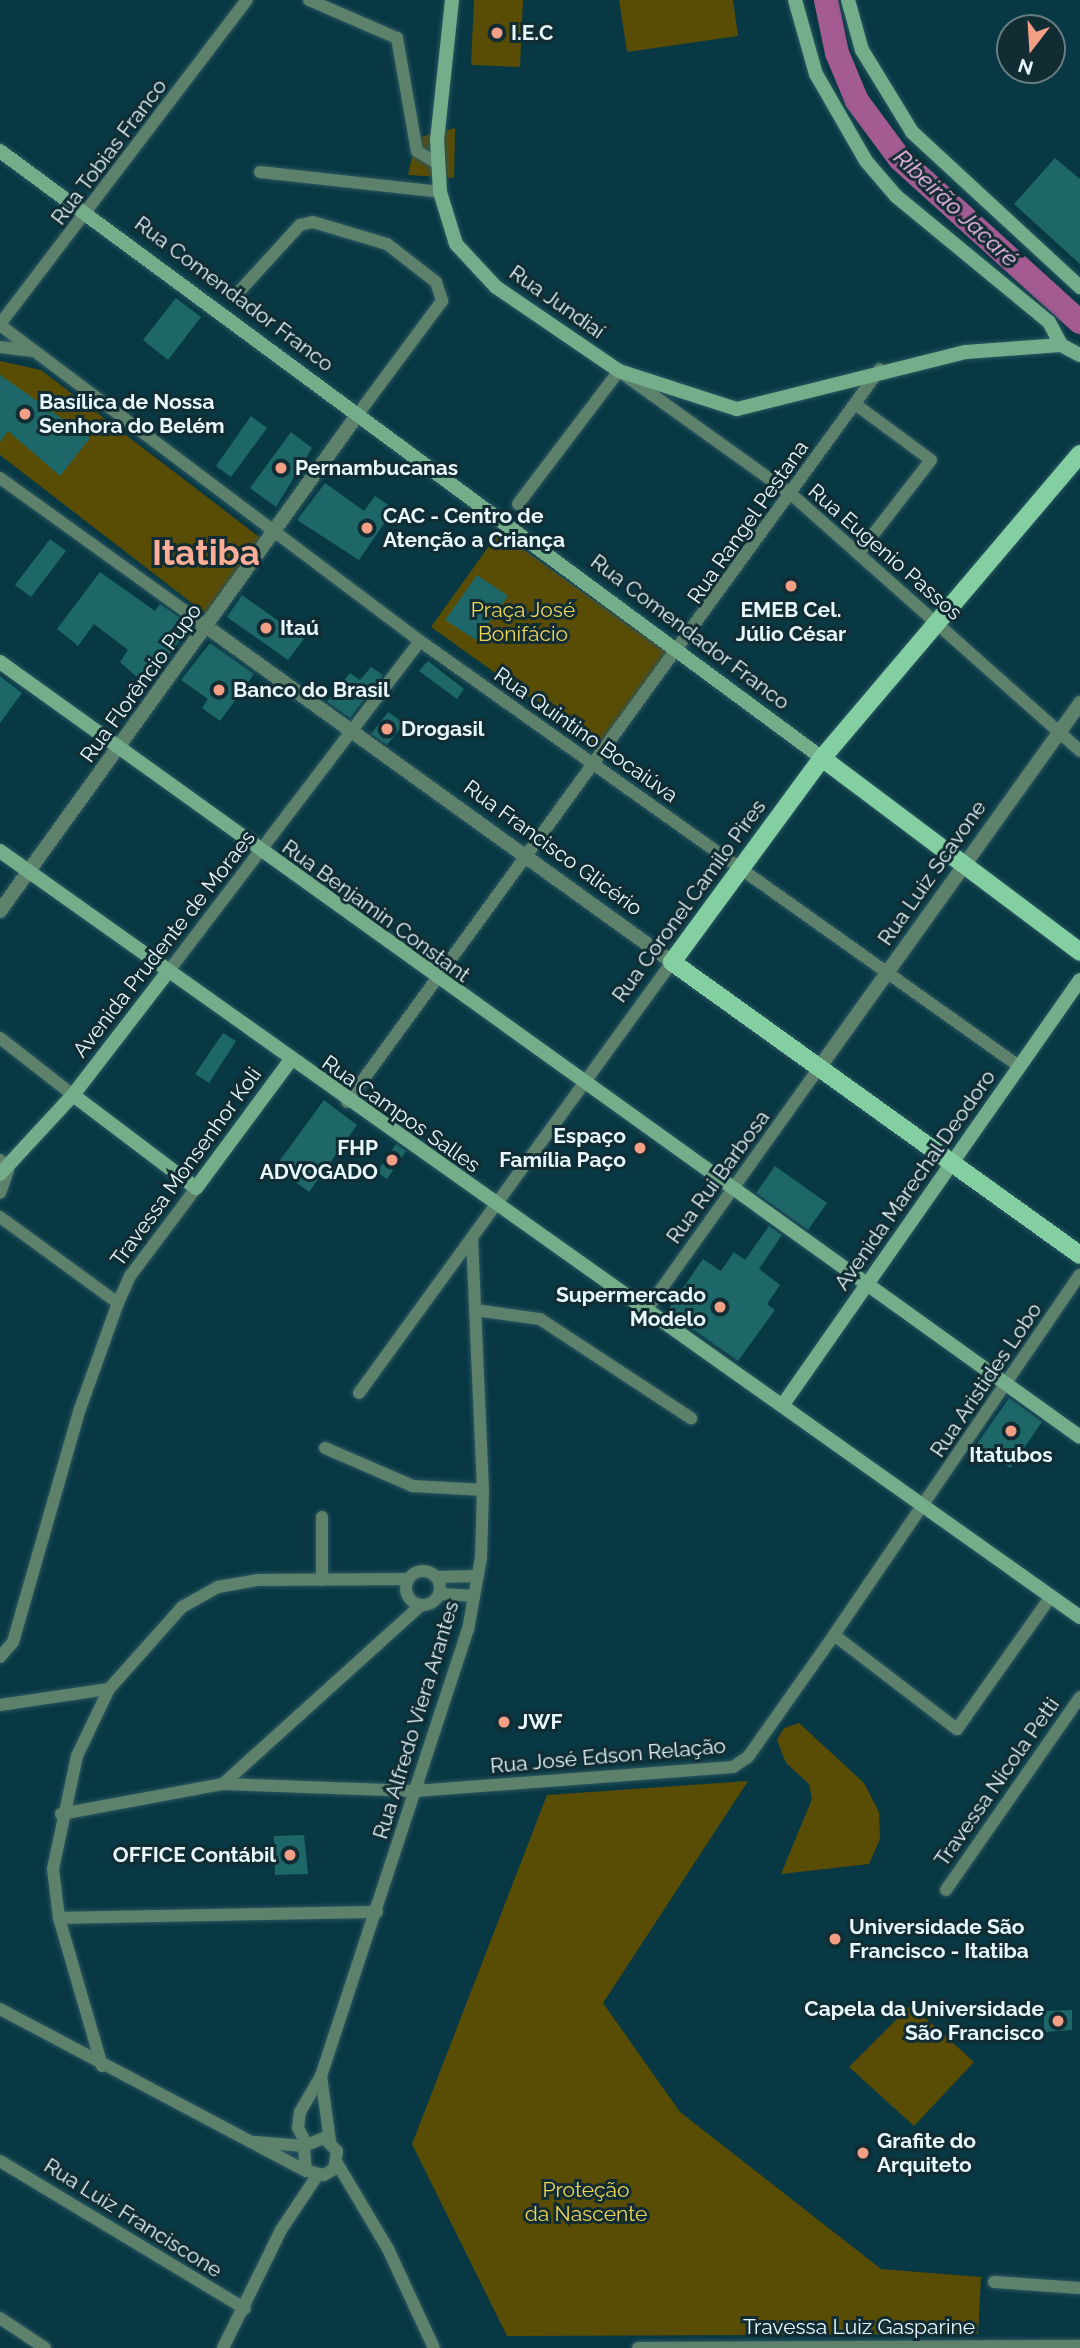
<!DOCTYPE html>
<html>
<head>
<meta charset="utf-8">
<style>
  body { margin:0 }
  #map { position:relative; width:1080px; height:2348px; overflow:hidden; background:#073843; font-family:Raleway,sans-serif }
  div>[style] { position:absolute }
  [style*='--x'] { left:calc(var(--x)*1px); top:calc(var(--y)*1px); width:calc(var(--w)*1px); rotate:calc(var(--a)*1deg) }
  .green>* { inset:0; background:#594c05 }
  .river>* { height:24px; margin:-12px; padding:0 12px; transform-origin:12px; border-radius:12px; background:#a35b91 }
  .building>* { inset:0; background:#1d6768 }
  .roads { filter:drop-shadow(0 0 2px #2b5761) drop-shadow(0 0 2px #2b5761) }
  .minor>* { height:12px; margin:-6px; padding:0 6px; transform-origin:6px; border-radius:6px; background:#5d816b }
  .minor>.ring { margin:-6px; padding:0; box-sizing:content-box; background:none; border:12px solid #5d816b; border-radius:50% }
  .tertiary>* { height:14px; margin:-7px; padding:0 7px; transform-origin:7px; border-radius:7px; background:#5d816b }
  .secondary>* { height:14px; margin:-7px; padding:0 7px; transform-origin:7px; border-radius:7px; background:#73ad8a }
  .primary>* { height:18px; margin:-9px; padding:0 9px; transform-origin:9px; border-radius:9px; background:#83cfa2 }
  .dots>* { width:19px; height:19px; translate:-50% -50%; box-sizing:border-box; border:4px solid #112c33; border-radius:50% }
  span { translate:-50% -50%; white-space:nowrap; text-align:center; line-height:1.15; -webkit-text-stroke:6px #112c33; paint-order:stroke }
  .poi-label { font-size:21px; color:#e8f7fc; font-weight:700 }
  .left { translate:0 -50%; text-align:left }
  .right { translate:-100% -50%; text-align:right }
  .street-label { font-size:21px; color:#e8f7fc }
  .park-label { font-size:21px; color:#f0d454 }
  .water-label { font-size:23px; color:#ffc2ee; font-style:italic }
  .town-label { font-size:35px; color:#feae97; font-weight:700 }
  .north { position:absolute; left:996px; top:14px; width:70px; height:70px; box-sizing:border-box; background:#112c33; border:2px solid #677d83; border-radius:50%; rotate:197deg; font-size:19px; font-weight:700; line-height:28px; text-align:center; color:#e8f7fc }
  .north::after { content:''; display:block; margin:auto; width:24px; height:32px; background:#f39f86; clip-path:polygon(50% 0,100% 100%,50% 72%,0 100%) }
</style>
</head>
<body>
<div id="map">
  <div class="green">
    <i style="clip-path:polygon(474px 0,523px 0,520px 67px,471px 65px)"></i>
    <i style="clip-path:polygon(619px 0,733px 0,738px 36px,627px 52px)"></i>
    <i style="clip-path:polygon(455px 128px,454px 178px,408px 175px,416px 138px)"></i>
    <i style="clip-path:polygon(0 361px,41px 370px,262px 539px,206px 614px,0 455px)"></i>
    <i style="clip-path:polygon(499px 532px,668px 653px,600px 748px,431px 627px)"></i>
    <i style="clip-path:polygon(799px 1723px,864px 1783px,879px 1812px,880px 1839px,869px 1864px,781px 1874px,812px 1799px,809px 1784px,786px 1763px,777px 1740px,784px 1728px)"></i>
    <i style="clip-path:polygon(748px 1781px,603px 2003px,680px 2112px,881px 2269px,981px 2277px,978px 2334px,507px 2336px,412px 2144px,547px 1795px)"></i>
    <i style="clip-path:polygon(911px 2005px,974px 2062px,914px 2126px,849px 2067px)"></i>
  </div>
  <div class="river">
    <i style="--x:826;--y:0;--w:54;--a:78.3"></i>
    <i style="--x:837;--y:53;--w:52;--a:67.4"></i>
    <i style="--x:857;--y:101;--w:72;--a:53.4"></i>
    <i style="--x:900;--y:159;--w:243;--a:42.2"></i>
  </div>
  <div class="building">
    <i style="clip-path:polygon(1055px 158px,1080px 179px,1080px 264px,1014px 204px)"></i>
    <i style="clip-path:polygon(176px 298px,201px 317px,168px 360px,143px 340px)"></i>
    <i style="clip-path:polygon(0 375px,90px 438px,60px 476px,8px 431px,0 442px)"></i>
    <i style="clip-path:polygon(251px 416px,267px 428px,231px 477px,216px 466px)"></i>
    <i style="clip-path:polygon(291px 432px,312px 448px,276px 507px,250px 488px)"></i>
    <i style="clip-path:polygon(325px 483px,364px 511px,375px 496px,394px 509px,359px 560px,297px 520px)"></i>
    <i style="clip-path:polygon(50px 539px,66px 551px,31px 597px,15px 585px)"></i>
    <i style="clip-path:polygon(100px 572px,155px 611px,160px 604px,186px 622px,187px 631px,146px 685px,120px 662px,128px 650px,94px 624px,78px 646px,57px 629px)"></i>
    <i style="clip-path:polygon(477px 575px,508px 596px,476px 640px,445px 620px)"></i>
    <i style="clip-path:polygon(242px 595px,304px 639px,288px 660px,227px 617px)"></i>
    <i style="clip-path:polygon(210px 643px,254px 674px,220px 721px,202px 708px,208px 699px,181px 680px)"></i>
    <i style="clip-path:polygon(428px 661px,464px 689px,457px 699px,419px 671px)"></i>
    <i style="clip-path:polygon(371px 667px,383px 675px,350px 718px,327px 702px,350px 673px,360px 680px)"></i>
    <i style="clip-path:polygon(0 676px,22px 693px,0 723px)"></i>
    <i style="clip-path:polygon(388px 712px,404px 723px,387px 745px,371px 734px)"></i>
    <i style="clip-path:polygon(223px 1033px,236px 1041px,209px 1083px,195px 1074px)"></i>
    <i style="clip-path:polygon(324px 1100px,357px 1125px,309px 1192px,275px 1167px)"></i>
    <i style="clip-path:polygon(396px 1144px,406px 1151px,387px 1179px,377px 1172px)"></i>
    <i style="clip-path:polygon(775px 1166px,827px 1203px,808px 1230px,756px 1193px)"></i>
    <i style="clip-path:polygon(769px 1226px,782px 1235px,759px 1269px,780px 1285px,767px 1304px,775px 1310px,738px 1361px,667px 1311px,703px 1259px,721px 1271px,734px 1252px,745px 1260px)"></i>
    <i style="clip-path:polygon(1009px 1398px,1042px 1422px,1010px 1468px,977px 1444px)"></i>
    <i style="clip-path:polygon(304px 1835px,308px 1874px,275px 1875px,274px 1836px)"></i>
    <i style="clip-path:polygon(1072px 2010px,1072px 2030px,1044px 2032px,1044px 2011px)"></i>
  </div>
  <div class="roads">
    <div class="minor">
      <i style="--x:309;--y:0;--w:96;--a:23.4"></i>
      <i style="--x:397;--y:38;--w:115;--a:80"></i>
      <i style="--x:417;--y:151;--w:26;--a:32"></i>
      <i style="--x:260;--y:172;--w:181;--a:6.3"></i>
      <i style="--x:237;--y:294;--w:93;--a:-47.6"></i>
      <i style="--x:300;--y:225;--w:13;--a:-13"></i>
      <i style="--x:313;--y:222;--w:77;--a:16.6"></i>
      <i style="--x:387;--y:244;--w:62;--a:37.8"></i>
      <i style="--x:436;--y:282;--w:20;--a:72"></i>
      <i style="--x:442;--y:301;--w:141;--a:126.6"></i>
      <i style="--x:0;--y:324;--w:407;--a:-52.7"></i>
      <i style="--x:0;--y:325;--w:526;--a:36.96"></i>
      <i style="--x:420;--y:641;--w:736;--a:35.37"></i>
      <i style="--x:0;--y:347;--w:31;--a:7"></i>
      <i style="--x:855;--y:404;--w:94;--a:36.4"></i>
      <i style="--x:931;--y:460;--w:119;--a:127.8"></i>
      <i style="--x:0;--y:478;--w:255;--a:35.7"></i>
      <i style="--x:518;--y:504;--w:167;--a:-52.8"></i>
      <i style="--x:619;--y:371;--w:211;--a:35.6"></i>
      <i style="--x:791;--y:494;--w:387;--a:41.6"></i>
      <i style="--x:167;--y:973;--w:417;--a:-52.7"></i>
      <i style="--x:0;--y:1038;--w:93;--a:38"></i>
      <i style="--x:347;--y:1102;--w:906;--a:-53.98"></i>
      <i style="--x:0;--y:1160;--w:13;--a:51"></i>
      <i style="--x:8;--y:1170;--w:24;--a:109"></i>
      <i style="--x:0;--y:1217;--w:146;--a:36.1"></i>
      <i style="--x:647;--y:1309;--w:296;--a:-54.5"></i>
      <i style="--x:475;--y:1310;--w:66;--a:7.9"></i>
      <i style="--x:540;--y:1319;--w:181;--a:33.3"></i>
      <i style="--x:359;--y:1393;--w:533;--a:-54.01"></i>
      <i style="--x:325;--y:1448;--w:96;--a:23.4"></i>
      <i style="--x:413;--y:1486;--w:70;--a:3.3"></i>
      <i class="ring" style="left:406px;top:1571px;width:22px;height:22px"></i>
      <i style="--x:437;--y:1577;--w:41;--a:-1.4"></i>
      <i style="--x:322;--y:1580;--w:63;--a:-90"></i>
      <i style="--x:439;--y:1594;--w:35;--a:3"></i>
      <i style="--x:834;--y:1635;--w:155;--a:37.4"></i>
      <i style="--x:957;--y:1729;--w:163;--a:-54.7"></i>
      <i style="--x:0;--y:1657;--w:20;--a:-49"></i>
      <i style="--x:13;--y:1642;--w:242;--a:-74"></i>
      <i style="--x:80;--y:1409;--w:113;--a:-70.3"></i>
      <i style="--x:118;--y:1303;--w:30;--a:-66"></i>
      <i style="--x:130;--y:1276;--w:110;--a:-53.1"></i>
      <i style="--x:0;--y:1705;--w:110;--a:-8.4"></i>
      <i style="--x:223;--y:1784;--w:267;--a:-42.1"></i>
      <i style="--x:61;--y:1814;--w:165;--a:-10.5"></i>
      <i style="--x:223;--y:1784;--w:192;--a:2.1"></i>
      <i style="--x:415;--y:1791;--w:319;--a:-4.3"></i>
      <i style="--x:733;--y:1767;--w:18;--a:-34"></i>
      <i style="--x:748;--y:1757;--w:149;--a:-54.8"></i>
      <i style="--x:834;--y:1635;--w:436;--a:-55.7"></i>
      <i style="--x:946;--y:1890;--w:235;--a:-55.2"></i>
      <i style="--x:59;--y:1918;--w:318;--a:-1.1"></i>
      <i style="--x:0;--y:2009;--w:346;--a:27.9"></i>
      <i style="--x:102;--y:2066;--w:154;--a:-106.2"></i>
      <i style="--x:59;--y:1918;--w:49;--a:-97"></i>
      <i style="--x:53;--y:1869;--w:116;--a:-78"></i>
      <i style="--x:77;--y:1756;--w:74;--a:-64.5"></i>
      <i style="--x:109;--y:1689;--w:110;--a:-48.3"></i>
      <i style="--x:182;--y:1607;--w:41;--a:-29.1"></i>
      <i style="--x:218;--y:1587;--w:41;--a:-9.9"></i>
      <i style="--x:258;--y:1580;--w:150;--a:-0.4"></i>
      <i style="--x:321;--y:2076;--w:66;--a:82.1"></i>
      <i style="--x:255;--y:2142;--w:49;--a:4.7"></i>
      <i style="--x:304;--y:2146;--w:22;--a:-22"></i>
      <i style="--x:324;--y:2138;--w:18;--a:45"></i>
      <i style="--x:337;--y:2151;--w:18;--a:99"></i>
      <i style="--x:334;--y:2169;--w:12;--a:149"></i>
      <i style="--x:324;--y:2175;--w:18;--a:-167"></i>
      <i style="--x:306;--y:2171;--w:25;--a:-95"></i>
      <i style="--x:306;--y:2143;--w:17;--a:-118"></i>
      <i style="--x:298;--y:2128;--w:16;--a:-83"></i>
      <i style="--x:300;--y:2112;--w:42;--a:-59.7"></i>
      <i style="--x:321;--y:2076;--w:470;--a:-71.8"></i>
      <i style="--x:468;--y:1630;--w:73;--a:-79.8"></i>
      <i style="--x:481;--y:1558;--w:68;--a:-88.3"></i>
      <i style="--x:483;--y:1490;--w:253;--a:-92.5"></i>
      <i style="--x:0;--y:2161;--w:286;--a:31.1"></i>
      <i style="--x:337;--y:2163;--w:100;--a:59.3"></i>
      <i style="--x:388;--y:2249;--w:109;--a:65.1"></i>
      <i style="--x:994;--y:2282;--w:86;--a:4"></i>
      <i style="--x:0;--y:2318;--w:54;--a:33.7"></i>
      <i style="--x:223;--y:2348;--w:131;--a:-63.8"></i>
      <i style="--x:281;--y:2230;--w:65;--a:-56.3"></i>
      <i style="--x:638;--y:2348;--w:442;--a:-0.3"></i>
    </div>
    <div class="tertiary">
      <i style="--x:207;--y:627;--w:573;--a:35.77"></i>
      <i style="--x:0;--y:911;--w:613;--a:-54.23"></i>
      <i style="--x:819;--y:1068;--w:449;--a:-54.4"></i>
    </div>
    <div class="secondary">
      <i style="--x:452;--y:0;--w:141;--a:96.1"></i>
      <i style="--x:437;--y:140;--w:52;--a:86.7"></i>
      <i style="--x:440;--y:192;--w:54;--a:72.9"></i>
      <i style="--x:456;--y:244;--w:59;--a:47.1"></i>
      <i style="--x:496;--y:287;--w:149;--a:34.3"></i>
      <i style="--x:619;--y:371;--w:124;--a:17.9"></i>
      <i style="--x:737;--y:409;--w:236;--a:-14"></i>
      <i style="--x:966;--y:352;--w:95;--a:-4.2"></i>
      <i style="--x:1061;--y:345;--w:21;--a:28"></i>
      <i style="--x:795;--y:0;--w:77;--a:74.2"></i>
      <i style="--x:816;--y:74;--w:100;--a:60.1"></i>
      <i style="--x:866;--y:161;--w:46;--a:49.4"></i>
      <i style="--x:896;--y:196;--w:198;--a:39.5"></i>
      <i style="--x:1049;--y:322;--w:26;--a:62"></i>
      <i style="--x:848;--y:0;--w:52;--a:74.4"></i>
      <i style="--x:862;--y:50;--w:96;--a:58.6"></i>
      <i style="--x:912;--y:132;--w:229;--a:42.7"></i>
      <i style="--x:0;--y:151;--w:1022;--a:36.44"></i>
      <i style="--x:0;--y:662;--w:1329;--a:35.66"></i>
      <i style="--x:0;--y:851;--w:1324;--a:35.35"></i>
      <i style="--x:73;--y:1095;--w:154;--a:37.1"></i>
      <i style="--x:196;--y:1188;--w:158;--a:-53.5"></i>
      <i style="--x:0;--y:1174;--w:108;--a:-47.3"></i>
      <i style="--x:73;--y:1095;--w:154;--a:-52.4"></i>
      <i style="--x:784;--y:1403;--w:516;--a:-55.02"></i>
    </div>
    <div class="primary">
      <i style="--x:1080;--y:454;--w:399;--a:130.3"></i>
      <i style="--x:822;--y:758;--w:253;--a:126.3"></i>
      <i style="--x:672;--y:962;--w:502;--a:35.68"></i>
      <i style="--x:822;--y:758;--w:323;--a:36.9"></i>
    </div>
  </div>
  <div class="dots">
    <i style="left:497px;top:33px;background:#f39f86"></i>
    <i style="left:25px;top:414px;background:#f39f86"></i>
    <i style="left:281px;top:468px;background:#f39f86"></i>
    <i style="left:367px;top:528px;background:#f39f86"></i>
    <i style="left:791px;top:586px;background:#f39f86"></i>
    <i style="left:266px;top:628px;background:#f39f86"></i>
    <i style="left:219px;top:690px;background:#f39f86"></i>
    <i style="left:387px;top:729px;background:#f39f86"></i>
    <i style="left:640px;top:1148px;background:#f39f86"></i>
    <i style="left:392px;top:1160px;background:#f39f86"></i>
    <i style="left:720px;top:1307px;background:#f39f86"></i>
    <i style="left:1011px;top:1431px;background:#f39f86"></i>
    <i style="left:504px;top:1722px;background:#f39f86"></i>
    <i style="left:290px;top:1855px;background:#f39f86"></i>
    <i style="left:835px;top:1939px;background:#f39f86"></i>
    <i style="left:1058px;top:2021px;background:#f39f86"></i>
    <i style="left:863px;top:2153px;background:#f39f86"></i>
  </div>
  <div class="poi-label">
    <span class="left" style="left:511px;top:33px">I.E.C</span>
    <span class="left" style="left:39px;top:414px">Basílica de Nossa<br>Senhora do Belém</span>
    <span class="left" style="left:295px;top:468px">Pernambucanas</span>
    <span class="left" style="left:383px;top:528px">CAC - Centro de<br>Atenção a Criança</span>
    <span style="left:791px;top:622px">EMEB Cel.<br>Júlio César</span>
    <span class="left" style="left:280px;top:628px">Itaú</span>
    <span class="left" style="left:233px;top:690px">Banco do Brasil</span>
    <span class="left" style="left:401px;top:729px">Drogasil</span>
    <span class="right" style="left:626px;top:1148px">Espaço<br>Família Paço</span>
    <span class="right" style="left:378px;top:1160px">FHP<br>ADVOGADO</span>
    <span class="right" style="left:706px;top:1307px">Supermercado<br>Modelo</span>
    <span style="left:1011px;top:1455px">Itatubos</span>
    <span class="left" style="left:518px;top:1722px">JWF</span>
    <span class="right" style="left:276px;top:1855px">OFFICE Contábil</span>
    <span class="left" style="left:849px;top:1939px">Universidade São<br>Francisco - Itatiba</span>
    <span class="right" style="left:1044px;top:2021px">Capela da Universidade<br>São Francisco</span>
    <span class="left" style="left:877px;top:2153px">Grafite do<br>Arquiteto</span>
  </div>
  <div class="street-label">
    <span style="left:109px;top:152px;rotate:-53deg">Rua Tobias Franco</span>
    <span style="left:234px;top:294px;rotate:37deg">Rua Comendador Franco</span>
    <span style="left:557px;top:302px;rotate:35deg">Rua Jundiaí</span>
    <span style="left:748px;top:522px;rotate:-55deg">Rua Rangel Pestana</span>
    <span style="left:885px;top:552px;rotate:41deg">Rua Eugenio Passos</span>
    <span style="left:690px;top:632px;rotate:37deg">Rua Comendador Franco</span>
    <span style="left:141px;top:683px;rotate:-54deg">Rua Florêncio Pupo</span>
    <span style="left:586px;top:735px;rotate:35deg">Rua Quintino Bocaiúva</span>
    <span style="left:553px;top:848px;rotate:36deg">Rua Francisco Glicério</span>
    <span style="left:932px;top:873px;rotate:-55deg">Rua Luiz Scavone</span>
    <span style="left:689px;top:901px;rotate:-54deg">Rua Coronel Camilo Pires</span>
    <span style="left:376px;top:911px;rotate:36deg">Rua Benjamin Constant</span>
    <span style="left:164px;top:944px;rotate:-52deg">Avenida Prudente de Moraes</span>
    <span style="left:401px;top:1114px;rotate:35deg">Rua Campos Salles</span>
    <span style="left:186px;top:1167px;rotate:-54deg">Travessa Monsenhor Koli</span>
    <span style="left:718px;top:1177px;rotate:-54deg">Rua Rui Barbosa</span>
    <span style="left:915px;top:1180px;rotate:-55deg">Avenida Marechal Deodoro</span>
    <span style="left:986px;top:1380px;rotate:-56deg">Rua Aristides Lobo</span>
    <span style="left:416px;top:1720px;rotate:-73deg">Rua Alfredo Viera Arantes</span>
    <span style="left:608px;top:1756px;rotate:-5deg">Rua José Edson Relação</span>
    <span style="left:997px;top:1782px;rotate:-55deg">Travessa Nicola Petti</span>
    <span style="left:133px;top:2218px;rotate:32deg">Rua Luiz Franciscone</span>
    <span style="left:859px;top:2327px">Travessa Luiz Gasparine</span>
  </div>
  <div class="park-label">
    <span style="left:523px;top:622px">Praça José<br>Bonifácio</span>
    <span style="left:586px;top:2202px">Proteção<br>da Nascente</span>
  </div>
  <div class="water-label">
    <span style="left:956px;top:208px;rotate:43deg">Ribeirão Jacaré</span>
  </div>
  <div class="town-label">
    <span style="left:206px;top:553px">Itatiba</span>
  </div>
  <div class="north">N</div>
</div>
</body>
</html>
